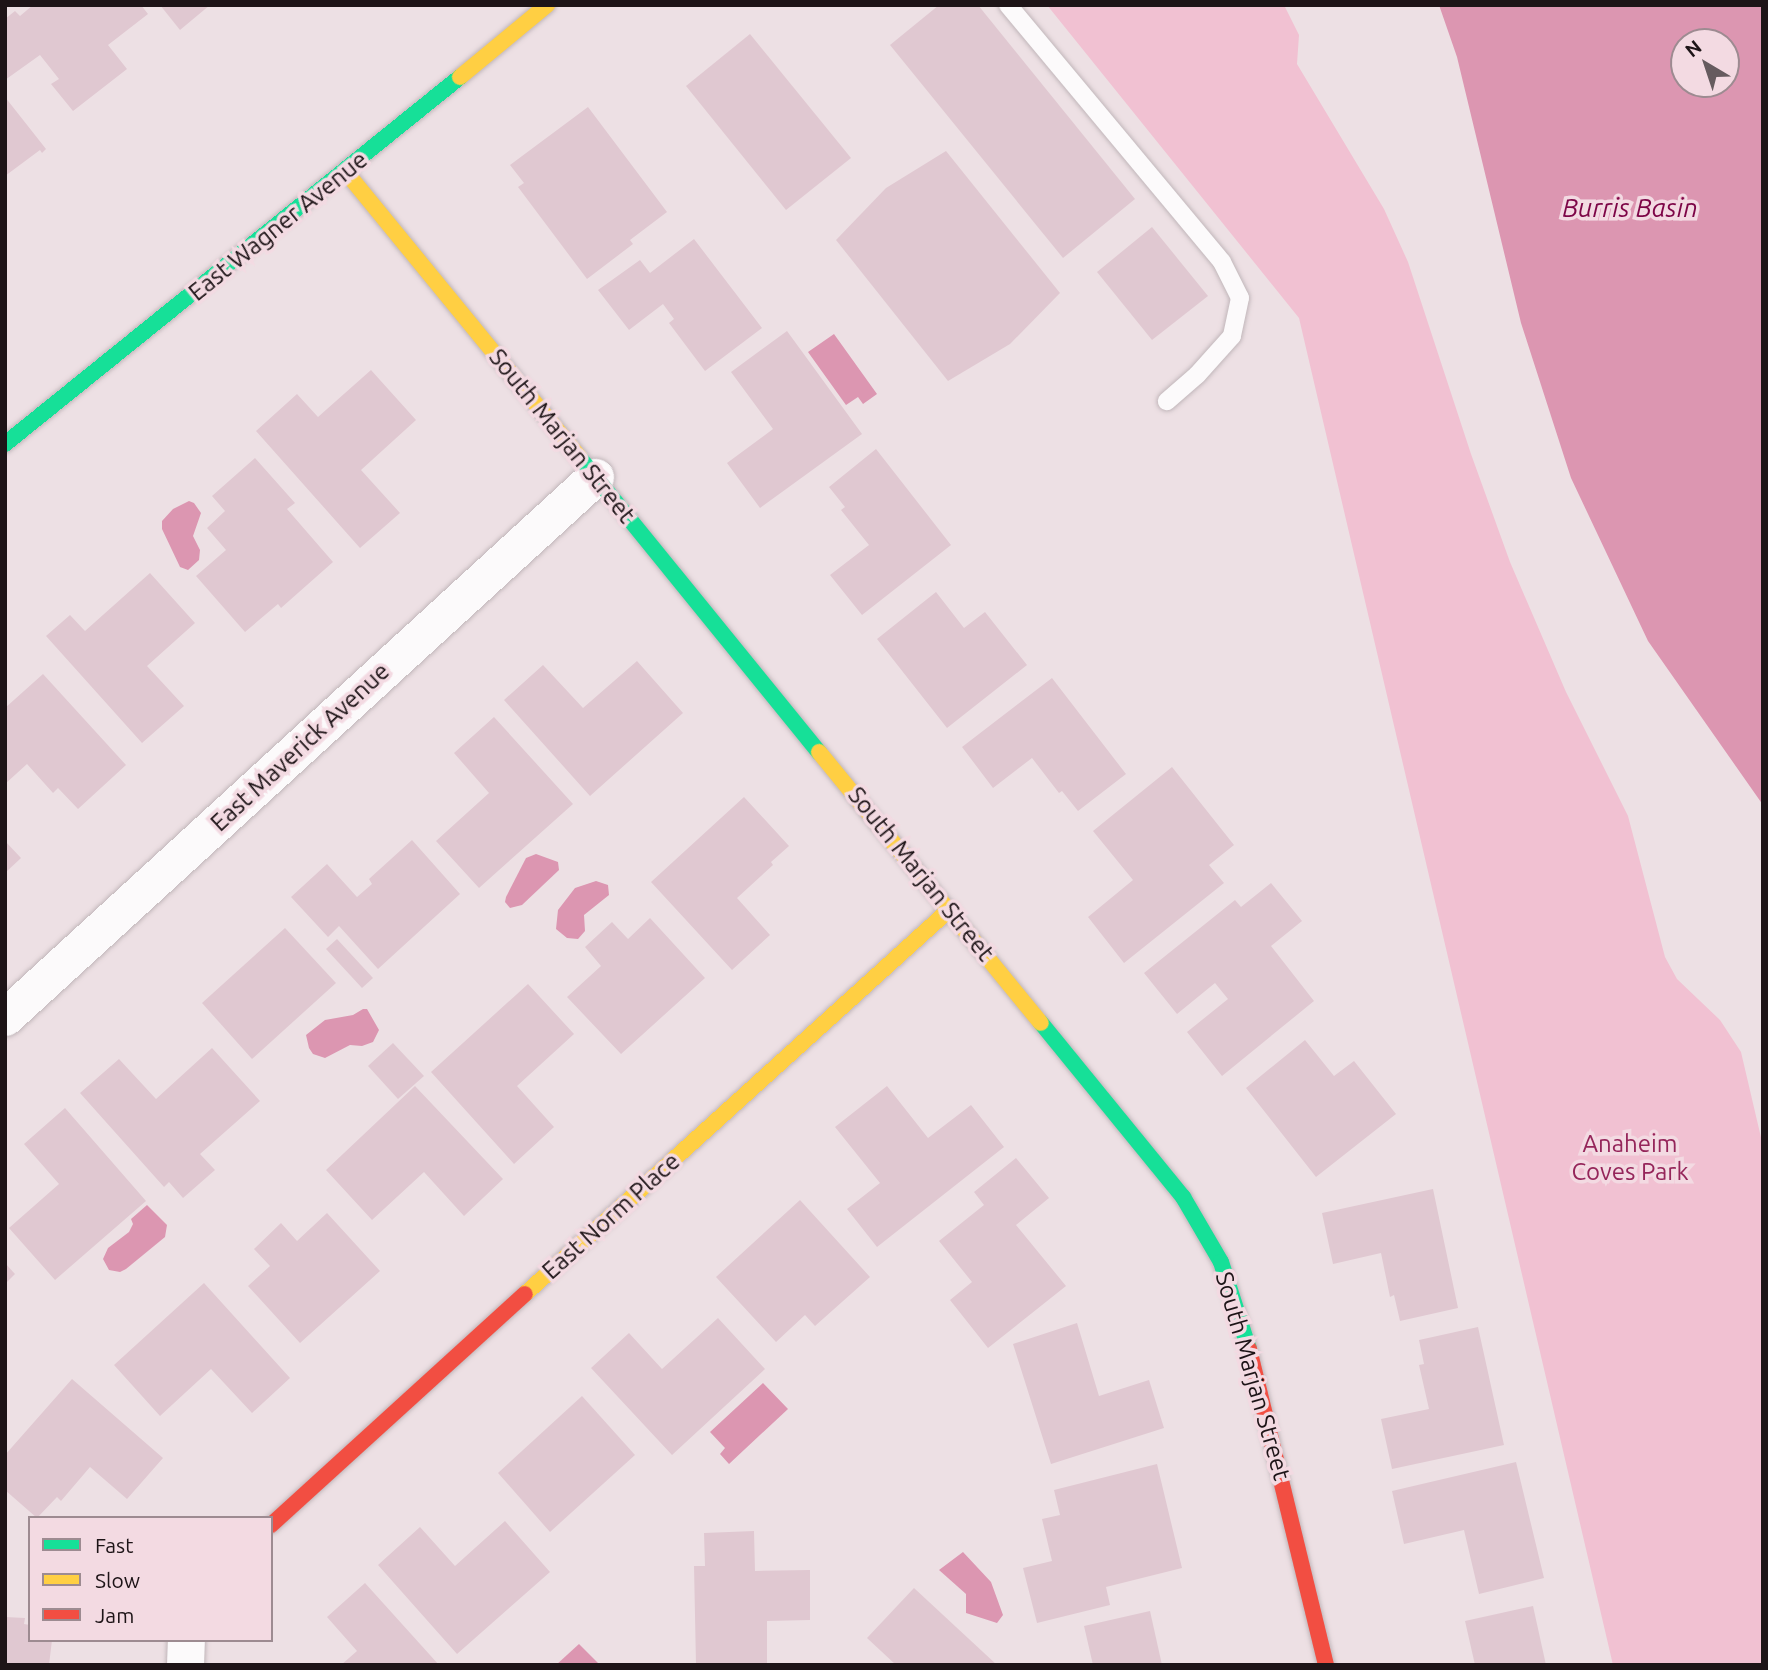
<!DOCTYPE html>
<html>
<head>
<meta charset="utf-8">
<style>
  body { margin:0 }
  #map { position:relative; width:1768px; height:1670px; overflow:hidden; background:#ede0e4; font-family:Ubuntu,sans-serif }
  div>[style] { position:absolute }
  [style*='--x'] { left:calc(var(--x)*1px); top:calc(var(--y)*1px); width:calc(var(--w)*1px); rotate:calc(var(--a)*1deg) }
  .green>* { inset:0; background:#f1c1d2 }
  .water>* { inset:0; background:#dc96b1 }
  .building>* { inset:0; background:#e0c8d1 }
  .roads { filter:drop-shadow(0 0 2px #c1b6ba) drop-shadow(0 0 2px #c1b6ba) }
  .lane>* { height:18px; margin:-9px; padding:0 9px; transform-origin:9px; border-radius:9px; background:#fcfafb }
  .street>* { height:37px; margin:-18.5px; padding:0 18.5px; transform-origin:18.5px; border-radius:18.5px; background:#fcfafb }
  .fast>* { height:16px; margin:-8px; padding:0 8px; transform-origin:8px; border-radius:8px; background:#16e098 }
  .slow>* { height:16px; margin:-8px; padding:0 8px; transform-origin:8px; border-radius:8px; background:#ffcf43 }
  .jam>* { height:16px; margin:-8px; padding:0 8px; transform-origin:8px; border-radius:8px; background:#f24e42 }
  span { translate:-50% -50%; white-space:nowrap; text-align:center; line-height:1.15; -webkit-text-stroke:7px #f3dae2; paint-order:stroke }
  .street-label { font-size:24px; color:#1d1417 }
  .park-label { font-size:24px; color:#95255a }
  .water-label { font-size:26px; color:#7d0547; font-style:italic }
  .frame { position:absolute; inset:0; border:7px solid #1d1417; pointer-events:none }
  .legend { position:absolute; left:28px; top:1516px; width:245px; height:126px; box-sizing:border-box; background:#f3dae2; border:2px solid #9d8b91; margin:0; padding:9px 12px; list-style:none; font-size:21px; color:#1d1417 }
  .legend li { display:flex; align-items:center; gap:14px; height:35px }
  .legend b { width:35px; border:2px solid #9d8b91 }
  .north { position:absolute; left:1670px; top:28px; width:70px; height:70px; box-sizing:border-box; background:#f3dae2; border:2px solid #9d8b91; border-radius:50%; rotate:321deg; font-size:19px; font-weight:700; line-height:28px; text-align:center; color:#1d1417 }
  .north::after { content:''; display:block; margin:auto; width:24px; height:32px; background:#665b5f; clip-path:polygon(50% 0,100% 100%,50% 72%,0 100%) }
</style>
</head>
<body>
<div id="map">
  <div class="green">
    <i style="clip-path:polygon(1047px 5px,1284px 5px,1299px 35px,1297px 64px,1384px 209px,1408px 262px,1471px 454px,1510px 562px,1566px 692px,1628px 816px,1665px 957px,1677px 979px,1720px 1020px,1741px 1052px,1763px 1146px,1763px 1665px,1613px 1665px,1299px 318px)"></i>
  </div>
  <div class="water">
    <i style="clip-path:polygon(evenodd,1439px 5px,1763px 5px,1763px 805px,1648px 641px,1571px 478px,1521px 323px,1457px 57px,1439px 5px,1684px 42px,1726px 42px,1726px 84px,1684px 84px,1684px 42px)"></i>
    <i style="clip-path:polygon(834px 334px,877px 394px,863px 404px,858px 397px,846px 405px,808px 352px)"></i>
    <i style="clip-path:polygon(189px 501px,194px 503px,201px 513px,193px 536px,200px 550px,199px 560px,188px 570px,180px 567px,162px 529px,162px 521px,173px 509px)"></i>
    <i style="clip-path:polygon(536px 854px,558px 862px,559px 870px,522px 905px,510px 908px,505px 902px,506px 897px,526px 858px)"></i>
    <i style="clip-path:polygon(596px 881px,608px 885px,609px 895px,584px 915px,585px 931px,578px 939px,567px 938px,556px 929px,558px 910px,575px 888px)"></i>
    <i style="clip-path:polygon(363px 1009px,367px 1009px,379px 1030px,373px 1042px,362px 1046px,350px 1045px,325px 1058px,313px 1054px,309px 1048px,306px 1035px,325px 1020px,353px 1015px)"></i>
    <i style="clip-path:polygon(147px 1205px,167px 1225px,165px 1237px,126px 1269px,120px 1272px,109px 1270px,103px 1259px,108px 1248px,129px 1232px,133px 1224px,131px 1219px)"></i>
    <i style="clip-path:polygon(763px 1383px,788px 1409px,729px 1464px,720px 1454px,725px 1448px,710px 1432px)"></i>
    <i style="clip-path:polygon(963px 1552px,991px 1582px,1003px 1615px,997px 1623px,966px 1613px,966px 1594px,939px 1570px)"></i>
    <i style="clip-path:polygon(579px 1644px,600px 1665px,556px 1665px)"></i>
  </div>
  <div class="building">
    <i style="clip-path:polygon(33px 5px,141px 5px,148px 14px,108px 45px,127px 69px,73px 111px,51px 84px,59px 79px,40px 55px,5px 80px,5px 19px,15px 11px,20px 16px)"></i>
    <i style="clip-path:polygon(160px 5px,210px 5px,180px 30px)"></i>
    <i style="clip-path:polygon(939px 5px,978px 5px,1135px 199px,1063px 258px,890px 45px)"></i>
    <i style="clip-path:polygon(750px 34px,851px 158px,786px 210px,686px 86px)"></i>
    <i style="clip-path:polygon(5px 97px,46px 149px,42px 153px,40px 150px,5px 176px)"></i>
    <i style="clip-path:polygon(588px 107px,667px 212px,630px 240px,633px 244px,587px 279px,518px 187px,524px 183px,510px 165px)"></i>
    <i style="clip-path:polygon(946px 151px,1060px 293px,1010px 344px,948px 381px,836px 240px,886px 188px)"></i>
    <i style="clip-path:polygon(1152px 227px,1208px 296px,1152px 340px,1097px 272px)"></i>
    <i style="clip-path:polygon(694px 239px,762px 328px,705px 371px,669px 323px,674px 319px,663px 304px,629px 330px,598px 290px,640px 260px,650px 273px)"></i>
    <i style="clip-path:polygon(787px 331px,862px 434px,760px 508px,727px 463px,773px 429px,731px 372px)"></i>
    <i style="clip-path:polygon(371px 370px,416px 420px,361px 470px,400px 513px,360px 548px,256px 431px,297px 394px,318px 417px)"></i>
    <i style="clip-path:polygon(876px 449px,951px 545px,862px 615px,830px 575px,869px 545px,841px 510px,845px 507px,829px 487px)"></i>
    <i style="clip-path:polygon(255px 458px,295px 503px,287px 509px,333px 562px,281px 608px,278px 604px,245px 632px,196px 576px,226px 550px,207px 528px,225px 511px,212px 496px)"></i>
    <i style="clip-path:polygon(150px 573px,195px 623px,147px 666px,184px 706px,142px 743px,46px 636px,70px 615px,85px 631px)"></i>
    <i style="clip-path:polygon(936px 592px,964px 628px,985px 612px,1027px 665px,947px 728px,877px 639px)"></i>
    <i style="clip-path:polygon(637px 661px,683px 713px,590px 796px,504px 700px,543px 665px,583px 708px)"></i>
    <i style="clip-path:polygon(43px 674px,126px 765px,78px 809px,58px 788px,53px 793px,27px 764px,5px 784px,5px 708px)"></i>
    <i style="clip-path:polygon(1052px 678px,1126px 774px,1078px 811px,1062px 791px,1059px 793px,1032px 758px,993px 788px,962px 747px)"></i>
    <i style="clip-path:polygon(494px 717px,573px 804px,479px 888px,436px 841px,489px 793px,454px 753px)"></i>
    <i style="clip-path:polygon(1172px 767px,1234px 845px,1209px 865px,1224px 883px,1124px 963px,1088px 917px,1133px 880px,1093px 831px)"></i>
    <i style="clip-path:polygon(744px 797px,789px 846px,771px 862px,773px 865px,737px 898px,770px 935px,732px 970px,651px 882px)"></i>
    <i style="clip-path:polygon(412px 840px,460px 894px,378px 969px,339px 926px,328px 937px,291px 897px,327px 864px,357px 897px,372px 884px,369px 879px)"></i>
    <i style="clip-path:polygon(5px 841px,21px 858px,5px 873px)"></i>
    <i style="clip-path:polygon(1271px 883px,1302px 921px,1271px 946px,1314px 1001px,1222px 1076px,1187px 1032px,1228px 999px,1215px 983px,1177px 1014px,1144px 973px,1235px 900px,1241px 907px)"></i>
    <i style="clip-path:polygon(650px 918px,705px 978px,621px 1054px,567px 997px,601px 966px,585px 947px,612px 922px,628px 939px)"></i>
    <i style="clip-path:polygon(285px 928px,336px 983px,252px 1059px,202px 1003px)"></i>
    <i style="clip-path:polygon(337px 939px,373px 978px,362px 988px,326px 949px)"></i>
    <i style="clip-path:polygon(528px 984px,574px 1034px,517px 1086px,554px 1127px,514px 1164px,431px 1072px)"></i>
    <i style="clip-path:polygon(1305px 1040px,1334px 1076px,1354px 1061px,1396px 1114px,1316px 1177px,1246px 1088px)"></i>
    <i style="clip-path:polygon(393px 1043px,424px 1076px,398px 1099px,368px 1066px)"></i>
    <i style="clip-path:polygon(212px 1048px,260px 1101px,200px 1154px,215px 1170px,183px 1198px,169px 1182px,164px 1187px,80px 1093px,119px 1059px,156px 1099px)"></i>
    <i style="clip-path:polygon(415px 1086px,503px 1179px,464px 1216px,424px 1172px,372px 1220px,326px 1170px)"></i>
    <i style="clip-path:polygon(887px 1086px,928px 1138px,971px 1105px,1004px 1147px,877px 1247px,847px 1209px,880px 1183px,835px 1127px)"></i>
    <i style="clip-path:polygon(65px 1108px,146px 1201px,55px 1280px,9px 1228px,59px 1184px,24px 1144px)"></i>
    <i style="clip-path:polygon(1016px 1158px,1049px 1198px,1016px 1225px,1066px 1286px,988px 1348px,950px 1300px,972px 1282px,939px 1241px,984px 1205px,974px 1192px)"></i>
    <i style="clip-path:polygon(1433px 1189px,1458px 1308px,1400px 1321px,1394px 1295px,1390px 1297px,1381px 1253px,1333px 1264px,1322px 1213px)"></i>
    <i style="clip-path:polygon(800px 1200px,870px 1277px,815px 1326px,805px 1315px,776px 1342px,716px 1277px)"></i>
    <i style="clip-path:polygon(327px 1213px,380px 1271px,300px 1343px,248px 1286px,270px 1266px,254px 1249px,281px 1223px,297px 1241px)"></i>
    <i style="clip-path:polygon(5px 1263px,15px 1274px,5px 1284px)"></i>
    <i style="clip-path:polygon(204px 1283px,290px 1378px,252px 1413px,211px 1369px,160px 1416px,114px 1365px)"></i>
    <i style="clip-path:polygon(718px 1318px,765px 1369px,672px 1455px,591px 1368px,629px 1333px,662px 1369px)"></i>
    <i style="clip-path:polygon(1077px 1323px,1099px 1396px,1149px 1380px,1164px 1428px,1051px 1464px,1013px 1344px)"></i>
    <i style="clip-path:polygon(1478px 1327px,1504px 1445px,1392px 1469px,1381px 1419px,1429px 1409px,1419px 1365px,1424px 1364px,1419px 1340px)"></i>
    <i style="clip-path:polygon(72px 1379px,163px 1458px,127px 1499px,90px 1467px,61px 1501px,57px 1497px,37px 1518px,5px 1490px,5px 1455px)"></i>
    <i style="clip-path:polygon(582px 1396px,635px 1455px,550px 1532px,498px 1473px)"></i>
    <i style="clip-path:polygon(1516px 1462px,1544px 1578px,1479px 1594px,1464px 1530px,1404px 1544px,1392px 1491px)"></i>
    <i style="clip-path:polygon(1157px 1464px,1182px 1568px,1106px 1587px,1110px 1605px,1037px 1623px,1023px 1568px,1052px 1561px,1042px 1519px,1060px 1515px,1054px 1490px)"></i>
    <i style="clip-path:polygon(505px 1521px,550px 1572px,457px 1654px,378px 1565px,420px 1527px,455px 1566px)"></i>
    <i style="clip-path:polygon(754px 1531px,755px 1571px,810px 1570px,810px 1620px,767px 1621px,767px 1665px,696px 1665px,694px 1566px,705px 1566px,704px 1533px)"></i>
    <i style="clip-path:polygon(365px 1583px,439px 1665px,341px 1665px,357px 1651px,327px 1617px)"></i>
    <i style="clip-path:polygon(914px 1588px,997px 1665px,896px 1665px,867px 1638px)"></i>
    <i style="clip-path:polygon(1533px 1606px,1546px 1665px,1475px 1665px,1465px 1621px)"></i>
    <i style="clip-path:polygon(1150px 1611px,1162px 1665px,1093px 1665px,1084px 1626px)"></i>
    <i style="clip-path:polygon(5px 1617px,25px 1618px,24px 1624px,30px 1625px,30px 1640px,52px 1640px,49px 1665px,5px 1665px)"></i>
  </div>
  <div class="roads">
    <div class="lane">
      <i style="--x:1008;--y:5;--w:334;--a:50.2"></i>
      <i style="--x:1222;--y:262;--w:40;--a:63.4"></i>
      <i style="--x:1240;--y:298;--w:39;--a:102"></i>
      <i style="--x:1232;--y:336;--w:52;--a:131.9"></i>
      <i style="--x:1197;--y:375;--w:40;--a:139"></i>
    </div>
    <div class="street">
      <i style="--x:5;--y:1017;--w:800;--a:-42.47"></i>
      <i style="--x:185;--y:1665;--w:25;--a:-88"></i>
    </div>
    <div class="fast">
      <i style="--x:5;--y:444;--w:585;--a:-38.89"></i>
      <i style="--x:579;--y:457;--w:380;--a:50.9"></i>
      <i style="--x:1041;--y:1023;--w:225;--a:50.8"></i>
      <i style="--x:1183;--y:1197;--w:75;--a:59.7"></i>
      <i style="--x:1221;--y:1262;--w:91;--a:72.2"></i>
    </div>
    <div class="slow">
      <i style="--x:460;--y:77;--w:113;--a:-39.6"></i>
      <i style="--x:346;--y:172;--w:368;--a:50.7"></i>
      <i style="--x:819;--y:752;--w:350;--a:50.7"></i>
      <i style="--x:525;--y:1294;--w:573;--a:-42.17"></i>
    </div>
    <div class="jam">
      <i style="--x:1249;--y:1349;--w:325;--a:76.3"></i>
      <i style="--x:271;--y:1525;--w:343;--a:-42.3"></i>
    </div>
  </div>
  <div class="street-label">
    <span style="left:278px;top:226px;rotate:-39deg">East Wagner Avenue</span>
    <span style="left:562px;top:436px;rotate:51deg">South Marjan Street</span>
    <span style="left:300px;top:747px;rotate:-43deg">East Maverick Avenue</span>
    <span style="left:921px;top:874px;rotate:51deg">South Marjan Street</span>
    <span style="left:611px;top:1216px;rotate:-42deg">East Norm Place</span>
    <span style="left:1253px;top:1376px;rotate:74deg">South Marjan Street</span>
  </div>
  <div class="park-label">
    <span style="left:1630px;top:1158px">Anaheim<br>Coves Park</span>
  </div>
  <div class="water-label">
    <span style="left:1630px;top:208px">Burris Basin</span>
  </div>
  <div class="frame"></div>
  <ul class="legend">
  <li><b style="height:9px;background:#16e098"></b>Fast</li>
  <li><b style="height:9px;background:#ffcf43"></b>Slow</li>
  <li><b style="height:9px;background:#f24e42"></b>Jam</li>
  </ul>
  <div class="north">N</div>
</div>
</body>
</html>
